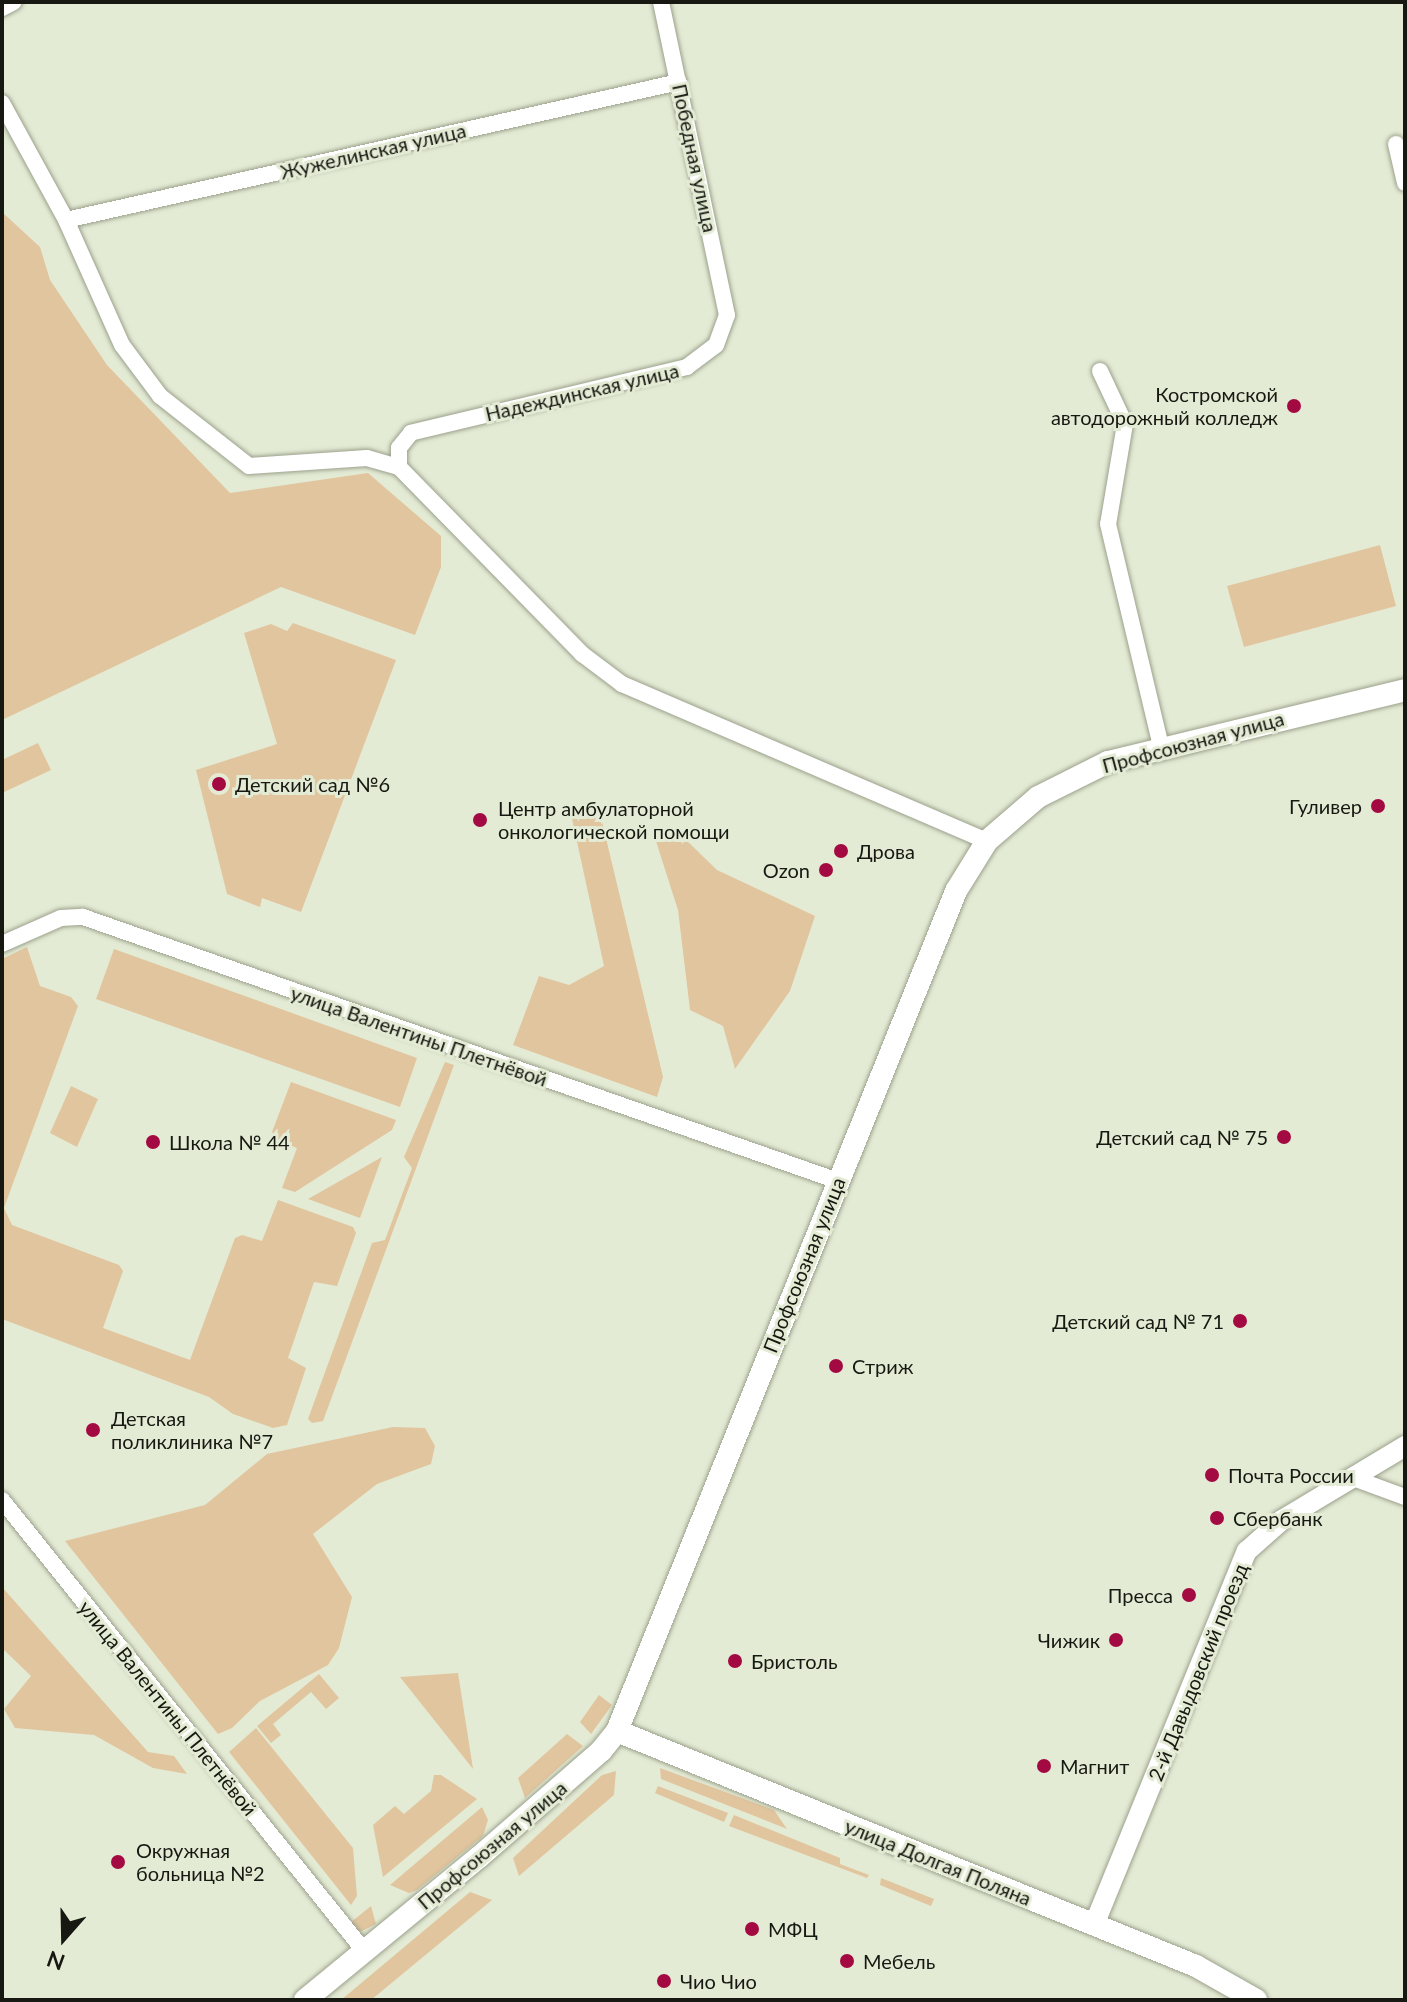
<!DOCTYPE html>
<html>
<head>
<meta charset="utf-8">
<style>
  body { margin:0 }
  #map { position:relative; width:1407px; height:2002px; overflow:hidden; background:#e4ebd5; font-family:Lato,sans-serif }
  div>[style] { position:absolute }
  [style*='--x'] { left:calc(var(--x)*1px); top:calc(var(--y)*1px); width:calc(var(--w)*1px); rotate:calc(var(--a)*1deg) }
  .green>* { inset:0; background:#e1c59e }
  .roads { filter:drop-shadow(0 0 2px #9ba18c) drop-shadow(0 0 2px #9ba18c) }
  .minor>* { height:16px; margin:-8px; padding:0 8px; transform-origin:8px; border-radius:8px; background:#fff }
  .tertiary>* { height:20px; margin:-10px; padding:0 10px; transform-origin:10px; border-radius:10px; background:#fff }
  .secondary>* { height:22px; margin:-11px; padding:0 11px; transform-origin:11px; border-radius:11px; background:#fff }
  .dots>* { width:22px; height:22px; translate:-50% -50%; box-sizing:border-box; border:4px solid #e4ebd5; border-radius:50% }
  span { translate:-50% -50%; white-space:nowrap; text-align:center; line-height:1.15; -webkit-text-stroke:6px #e4ebd5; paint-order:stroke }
  .street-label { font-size:20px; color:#161811 }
  .poi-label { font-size:20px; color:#161811 }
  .right { translate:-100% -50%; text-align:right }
  .left { translate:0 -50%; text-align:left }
  .frame { position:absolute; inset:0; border:4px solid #161811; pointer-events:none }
  .north { position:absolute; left:24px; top:1898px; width:80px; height:80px; -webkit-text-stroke:6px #e4ebd5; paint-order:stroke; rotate:200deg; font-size:22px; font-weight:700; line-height:32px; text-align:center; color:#161811 }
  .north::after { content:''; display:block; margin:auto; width:28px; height:36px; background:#161811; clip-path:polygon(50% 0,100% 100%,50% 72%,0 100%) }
</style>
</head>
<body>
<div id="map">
  <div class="green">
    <i style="clip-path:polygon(2px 212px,40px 247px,50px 280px,107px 365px,230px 493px,368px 473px,441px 536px,441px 567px,415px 635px,281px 587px,2px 720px)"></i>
    <i style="clip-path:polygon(1380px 545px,1396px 606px,1244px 647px,1227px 586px)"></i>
    <i style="clip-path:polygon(293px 623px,396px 660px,301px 912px,262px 898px,260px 907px,227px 894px,196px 770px,277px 744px,244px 633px,271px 624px,287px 631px)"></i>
    <i style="clip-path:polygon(38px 743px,51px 770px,2px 793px,2px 760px)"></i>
    <i style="clip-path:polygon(569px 805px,600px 813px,663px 1077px,657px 1097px,513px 1045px,539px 976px,569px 985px,604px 966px)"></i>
    <i style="clip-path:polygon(653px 832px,684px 838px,717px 870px,815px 916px,790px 991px,735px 1069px,723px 1026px,690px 1010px,678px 910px)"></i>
    <i style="clip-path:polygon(27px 947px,40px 986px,71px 997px,78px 1006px,4px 1208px,12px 1225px,119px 1265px,123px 1271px,103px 1328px,190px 1360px,235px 1238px,242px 1235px,262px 1241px,278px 1200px,353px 1227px,356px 1233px,337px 1286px,314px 1282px,288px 1358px,306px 1368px,287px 1425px,273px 1428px,233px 1414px,209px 1397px,2px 1319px,2px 959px)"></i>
    <i style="clip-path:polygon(114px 949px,417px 1058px,400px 1107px,96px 999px)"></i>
    <i style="clip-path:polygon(445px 1062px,454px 1065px,323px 1421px,312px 1423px,308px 1419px,372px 1243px,385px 1240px,412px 1168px,404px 1157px)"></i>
    <i style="clip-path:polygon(291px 1082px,396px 1120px,392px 1130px,295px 1192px,282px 1188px,297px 1148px,275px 1139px,272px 1132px)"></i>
    <i style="clip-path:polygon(71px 1086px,98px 1099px,77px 1147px,50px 1133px)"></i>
    <i style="clip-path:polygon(382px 1157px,360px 1218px,308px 1199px)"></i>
    <i style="clip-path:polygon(393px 1427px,425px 1428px,435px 1446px,431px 1464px,377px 1484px,313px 1534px,352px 1597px,339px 1648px,328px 1665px,260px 1701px,232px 1728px,218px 1734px,65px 1541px,205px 1505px,267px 1454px)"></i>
    <i style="clip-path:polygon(2px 1587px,148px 1752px,174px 1756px,187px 1774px,153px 1768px,94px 1735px,15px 1728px,4px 1709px,31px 1676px,2px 1648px)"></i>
    <i style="clip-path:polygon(458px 1673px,473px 1769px,400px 1677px)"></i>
    <i style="clip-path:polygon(319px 1674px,339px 1698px,326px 1709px,311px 1692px,273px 1724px,281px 1735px,271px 1743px,257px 1726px)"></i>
    <i style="clip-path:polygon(599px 1695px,612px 1705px,591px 1734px,580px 1722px)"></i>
    <i style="clip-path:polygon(256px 1728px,353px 1848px,357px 1896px,351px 1905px,229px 1752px)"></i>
    <i style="clip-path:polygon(567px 1734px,583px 1746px,525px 1798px,518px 1778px)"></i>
    <i style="clip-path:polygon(660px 1768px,774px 1810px,787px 1829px,661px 1779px)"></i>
    <i style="clip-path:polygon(616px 1771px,614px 1795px,519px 1876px,513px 1858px,602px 1775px)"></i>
    <i style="clip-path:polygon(434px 1775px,441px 1775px,477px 1799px,383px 1877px,373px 1825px,395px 1806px,404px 1814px,431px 1791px)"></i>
    <i style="clip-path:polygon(658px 1786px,728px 1813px,724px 1822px,655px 1793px)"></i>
    <i style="clip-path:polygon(482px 1807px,488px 1820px,483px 1836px,417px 1890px,409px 1893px,390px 1885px)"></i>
    <i style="clip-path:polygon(734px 1815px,840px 1858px,840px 1864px,869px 1875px,867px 1878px,729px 1826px)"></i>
    <i style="clip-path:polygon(881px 1878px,934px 1899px,931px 1906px,880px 1885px)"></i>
    <i style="clip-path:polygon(470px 1892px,492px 1900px,371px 2000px,341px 2000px)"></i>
    <i style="clip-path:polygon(371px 1906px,376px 1924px,360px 1932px,350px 1923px)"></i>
  </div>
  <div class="roads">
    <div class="minor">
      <i style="--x:661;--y:2;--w:320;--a:78.1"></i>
      <i style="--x:727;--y:315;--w:32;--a:110"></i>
      <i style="--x:716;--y:345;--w:36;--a:143"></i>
      <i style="--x:687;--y:367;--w:284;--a:166.6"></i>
      <i style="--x:411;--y:433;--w:19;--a:129"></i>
      <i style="--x:399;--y:448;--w:19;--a:90"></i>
      <i style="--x:399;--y:467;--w:262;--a:45.6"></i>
      <i style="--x:582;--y:654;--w:50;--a:36.9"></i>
      <i style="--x:622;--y:684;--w:397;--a:23.3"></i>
      <i style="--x:2;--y:8;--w:13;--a:-27"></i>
      <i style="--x:2;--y:103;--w:133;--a:61.3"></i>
      <i style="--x:66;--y:220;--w:137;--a:65.9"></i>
      <i style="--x:122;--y:345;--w:64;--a:53.3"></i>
      <i style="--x:160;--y:396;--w:113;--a:38.2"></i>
      <i style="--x:249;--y:466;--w:118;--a:-3.9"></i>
      <i style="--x:367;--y:458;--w:33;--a:16"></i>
      <i style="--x:1396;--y:144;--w:40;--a:77"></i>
      <i style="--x:66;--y:220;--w:628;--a:-12.69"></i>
      <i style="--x:1100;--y:371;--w:59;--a:64.7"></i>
      <i style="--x:1125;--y:424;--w:101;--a:99.6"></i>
      <i style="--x:1108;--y:524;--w:229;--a:76.6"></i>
      <i style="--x:2;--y:944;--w:64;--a:-23.8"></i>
      <i style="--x:61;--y:918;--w:22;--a:-3"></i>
      <i style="--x:83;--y:917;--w:800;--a:19.27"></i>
      <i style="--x:1356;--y:1479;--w:52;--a:20.2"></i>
      <i style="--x:2;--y:1500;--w:580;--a:51.23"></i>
    </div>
    <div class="tertiary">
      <i style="--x:1094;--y:1925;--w:404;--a:-67.8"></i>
      <i style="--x:1247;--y:1551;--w:47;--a:-41.5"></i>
      <i style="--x:1282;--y:1520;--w:144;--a:-31"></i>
    </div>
    <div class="secondary">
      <i style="--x:617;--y:1731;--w:625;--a:22.09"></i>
      <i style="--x:1196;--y:1966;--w:69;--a:29.5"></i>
      <i style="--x:305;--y:2000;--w:224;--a:-39.4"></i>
      <i style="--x:478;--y:1858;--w:163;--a:-41"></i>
      <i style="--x:601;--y:1751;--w:26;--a:-51"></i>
      <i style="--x:617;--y:1731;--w:906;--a:-68.02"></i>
      <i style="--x:956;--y:891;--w:59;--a:-58.2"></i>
      <i style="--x:987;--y:841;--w:67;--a:-40.8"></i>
      <i style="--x:1038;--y:797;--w:78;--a:-26.6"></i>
      <i style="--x:1108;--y:762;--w:306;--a:-13.6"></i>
    </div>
  </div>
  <div class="dots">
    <i style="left:1294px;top:406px;background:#a40a42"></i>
    <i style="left:219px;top:784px;background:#a40a42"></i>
    <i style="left:1378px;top:806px;background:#a40a42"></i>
    <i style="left:480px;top:820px;background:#a40a42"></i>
    <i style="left:841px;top:851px;background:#a40a42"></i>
    <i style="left:826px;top:870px;background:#a40a42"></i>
    <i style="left:1284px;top:1137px;background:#a40a42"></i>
    <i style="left:153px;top:1142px;background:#a40a42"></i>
    <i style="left:1240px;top:1321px;background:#a40a42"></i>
    <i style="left:836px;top:1366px;background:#a40a42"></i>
    <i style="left:93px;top:1430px;background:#a40a42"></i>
    <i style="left:1212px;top:1475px;background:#a40a42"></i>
    <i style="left:1217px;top:1518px;background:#a40a42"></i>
    <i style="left:1189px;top:1595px;background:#a40a42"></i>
    <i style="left:1116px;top:1640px;background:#a40a42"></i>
    <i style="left:735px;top:1661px;background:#a40a42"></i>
    <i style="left:1044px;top:1766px;background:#a40a42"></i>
    <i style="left:118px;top:1862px;background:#a40a42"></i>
    <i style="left:752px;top:1929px;background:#a40a42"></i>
    <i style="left:847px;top:1961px;background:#a40a42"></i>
    <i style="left:664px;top:1981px;background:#a40a42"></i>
  </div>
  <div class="street-label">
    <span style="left:373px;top:151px;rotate:-13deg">Жужелинская улица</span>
    <span style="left:695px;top:158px;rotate:78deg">Победная улица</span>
    <span style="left:582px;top:392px;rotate:-13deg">Надеждинская улица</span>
    <span style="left:1193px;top:742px;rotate:-15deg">Профсоюзная улица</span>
    <span style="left:419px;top:1036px;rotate:19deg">улица Валентины Плетнёвой</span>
    <span style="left:804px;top:1265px;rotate:-68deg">Профсоюзная улица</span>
    <span style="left:1198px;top:1672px;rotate:-68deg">2-й Давыдовский проезд</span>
    <span style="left:168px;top:1708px;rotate:51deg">улица Валентины Плетнёвой</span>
    <span style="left:492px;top:1845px;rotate:-40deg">Профсоюзная улица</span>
    <span style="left:938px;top:1862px;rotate:22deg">улица Долгая Поляна</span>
  </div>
  <div class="poi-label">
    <span class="right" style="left:1278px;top:406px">Костромской<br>автодорожный колледж</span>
    <span class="left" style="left:235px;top:784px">Детский сад №6</span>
    <span class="right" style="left:1362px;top:806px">Гуливер</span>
    <span class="left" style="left:498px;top:820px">Центр амбулаторной<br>онкологической помощи</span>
    <span class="left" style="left:857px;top:851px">Дрова</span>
    <span class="right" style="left:810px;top:870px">Ozon</span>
    <span class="right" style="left:1268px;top:1137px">Детский сад № 75</span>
    <span class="left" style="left:169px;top:1142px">Школа № 44</span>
    <span class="right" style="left:1224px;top:1321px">Детский сад № 71</span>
    <span class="left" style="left:852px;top:1366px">Стриж</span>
    <span class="left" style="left:111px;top:1430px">Детская<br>поликлиника №7</span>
    <span class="left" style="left:1228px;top:1475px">Почта России</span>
    <span class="left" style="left:1233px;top:1518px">Сбербанк</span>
    <span class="right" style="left:1173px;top:1595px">Пресса</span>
    <span class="right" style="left:1100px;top:1640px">Чижик</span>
    <span class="left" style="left:751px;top:1661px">Бристоль</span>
    <span class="left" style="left:1060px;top:1766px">Магнит</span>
    <span class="left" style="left:136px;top:1862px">Окружная<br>больница №2</span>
    <span class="left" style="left:768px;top:1929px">МФЦ</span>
    <span class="left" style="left:863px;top:1961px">Мебель</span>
    <span class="left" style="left:680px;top:1981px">Чио Чио</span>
  </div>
  <div class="frame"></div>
  <div class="north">N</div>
</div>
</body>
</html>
